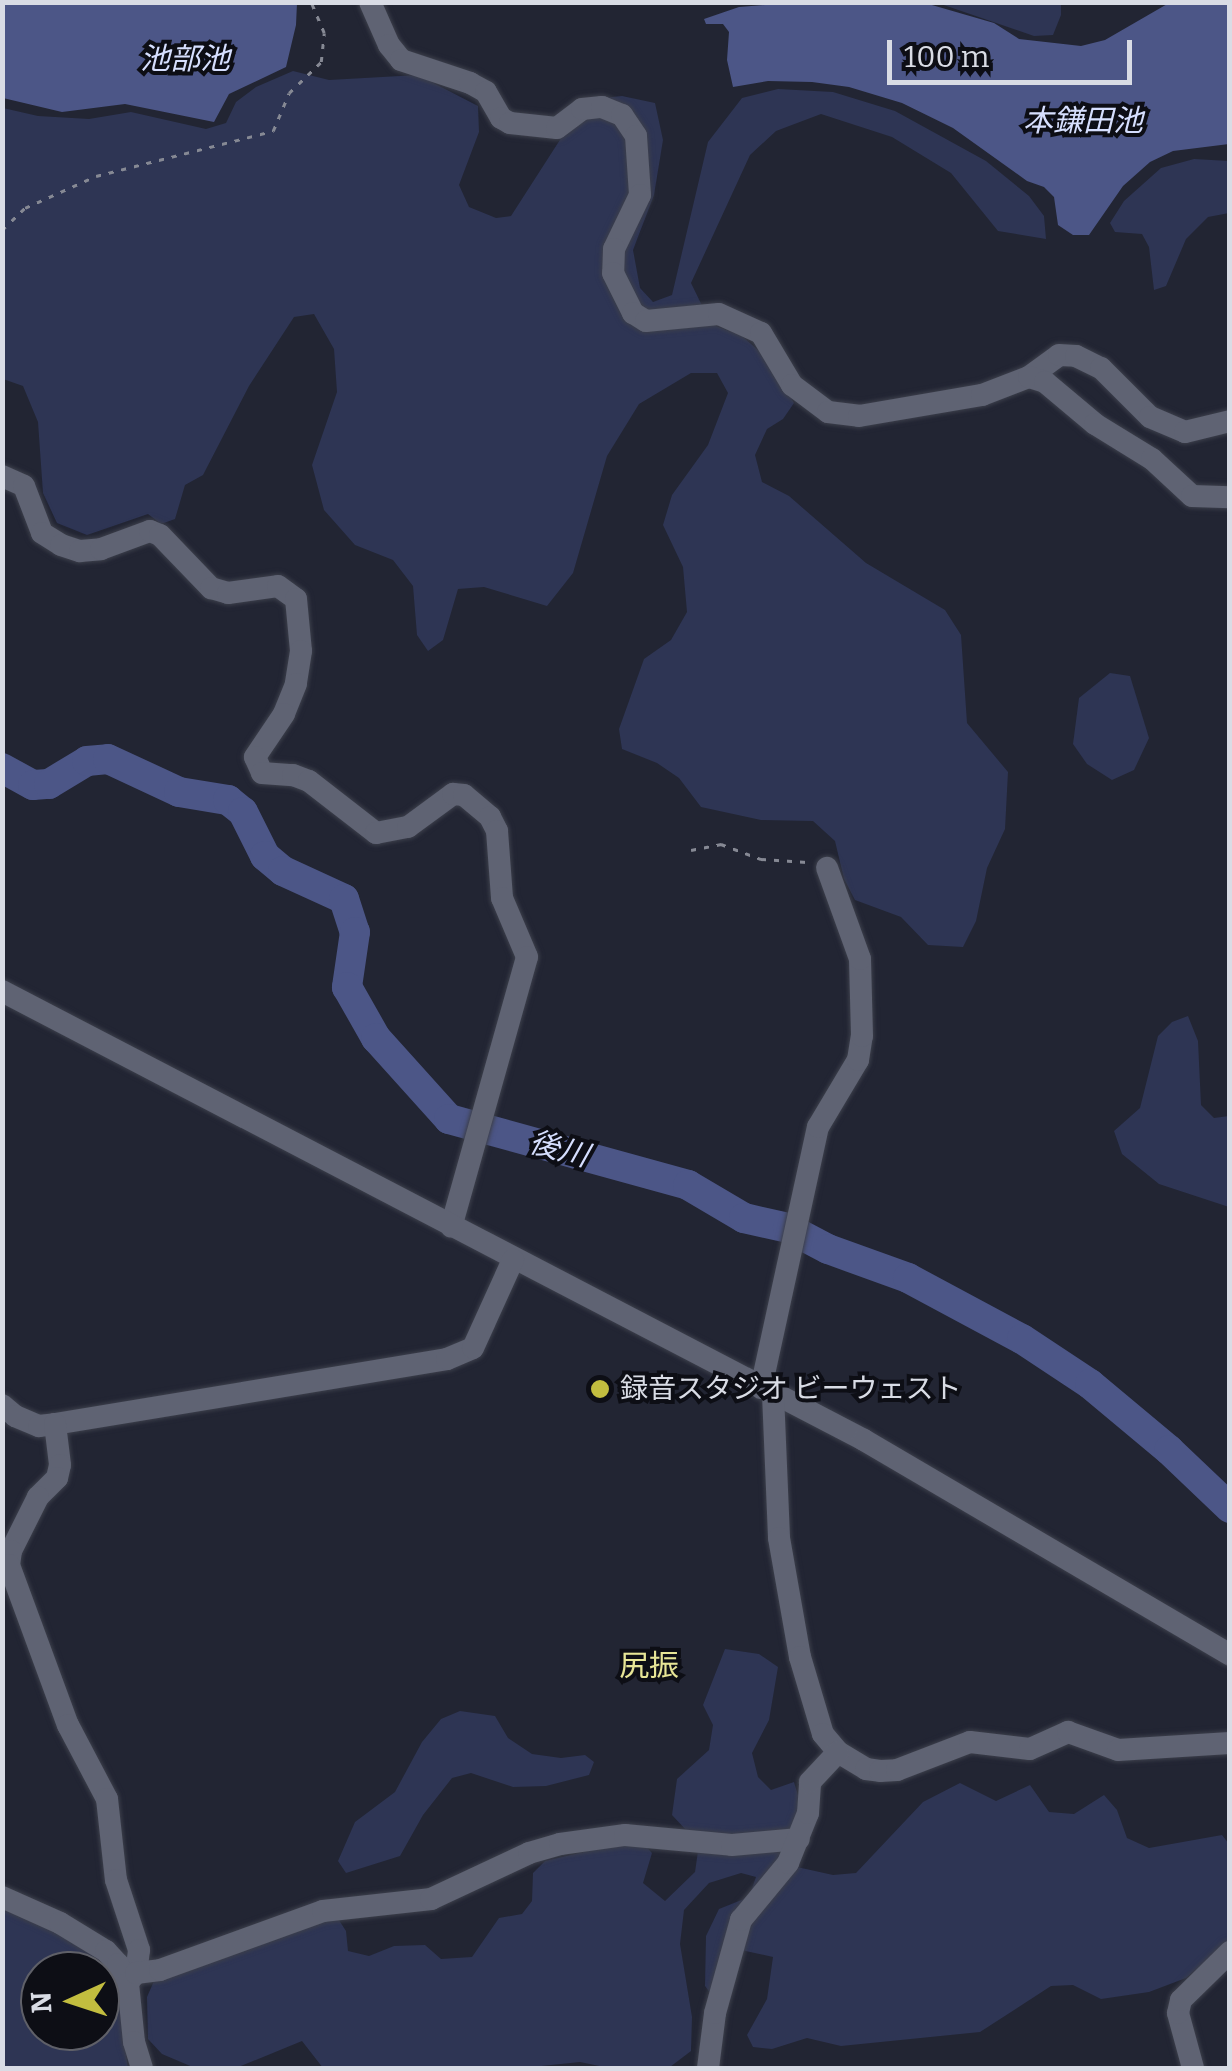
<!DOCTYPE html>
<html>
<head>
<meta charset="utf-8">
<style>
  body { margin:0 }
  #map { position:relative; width:1232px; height:2071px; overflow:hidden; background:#222533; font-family:Bitter,"Noto Sans JP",serif }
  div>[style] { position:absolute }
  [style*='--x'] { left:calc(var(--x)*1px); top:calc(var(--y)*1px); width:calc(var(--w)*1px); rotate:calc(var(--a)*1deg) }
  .green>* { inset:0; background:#2e3554 }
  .water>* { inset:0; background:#4c5687 }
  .river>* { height:30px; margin:-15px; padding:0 15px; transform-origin:15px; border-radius:15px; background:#4c5687 }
  .path>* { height:2.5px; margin-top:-1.25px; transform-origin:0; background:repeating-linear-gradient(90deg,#868994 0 5px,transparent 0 13px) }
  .roads { filter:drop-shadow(0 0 2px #3c3f4b) drop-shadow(0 0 2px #3c3f4b) }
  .minor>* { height:22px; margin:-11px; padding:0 11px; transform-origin:11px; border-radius:11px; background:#5f6373 }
  .dots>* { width:28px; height:28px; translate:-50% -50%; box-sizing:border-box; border:5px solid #0d0e15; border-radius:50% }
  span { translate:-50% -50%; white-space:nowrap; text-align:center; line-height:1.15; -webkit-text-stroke:8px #0d0e15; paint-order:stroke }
  .poi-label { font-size:28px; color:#d9dce5 }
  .left { translate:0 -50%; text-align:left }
  .water-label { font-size:30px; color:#d6dffe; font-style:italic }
  .neighbourhood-label { font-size:30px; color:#e7e596 }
  .frame { position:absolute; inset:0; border:5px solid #d9dce5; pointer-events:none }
  .north { position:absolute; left:20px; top:1951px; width:100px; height:100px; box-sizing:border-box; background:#0d0e15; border:2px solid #5f6068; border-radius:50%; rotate:267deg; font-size:28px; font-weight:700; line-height:40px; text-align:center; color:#d9dce5 }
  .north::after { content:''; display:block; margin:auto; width:35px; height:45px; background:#c2bd3f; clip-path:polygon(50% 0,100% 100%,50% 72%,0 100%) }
  .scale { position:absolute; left:887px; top:40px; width:245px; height:45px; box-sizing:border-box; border:5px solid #d9dce5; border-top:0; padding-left:12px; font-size:30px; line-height:35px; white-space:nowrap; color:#d9dce5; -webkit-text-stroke:8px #0d0e15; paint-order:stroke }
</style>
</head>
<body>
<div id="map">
  <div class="green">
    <i style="clip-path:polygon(938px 3px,1061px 3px,1061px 15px,1053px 35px,1034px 36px)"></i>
    <i style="clip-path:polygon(293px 71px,329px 80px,418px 75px,478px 106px,479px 132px,459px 185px,469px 207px,496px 218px,511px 216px,565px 132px,593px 99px,622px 96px,655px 103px,663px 140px,654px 195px,633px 250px,640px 288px,653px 302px,672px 295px,708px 142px,742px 98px,778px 89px,833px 92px,895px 111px,986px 161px,1029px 196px,1044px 216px,1046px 239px,998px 231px,951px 173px,892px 137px,821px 114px,776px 131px,750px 155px,691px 283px,711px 324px,742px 336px,766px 357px,794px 403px,783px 419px,767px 429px,755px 455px,762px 482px,789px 496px,866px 563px,945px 610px,961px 635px,967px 723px,1008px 772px,1005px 829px,987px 868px,976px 921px,963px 947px,928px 945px,901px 917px,855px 900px,844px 879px,835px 841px,813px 821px,761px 820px,701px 807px,679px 778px,657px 763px,622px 749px,619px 729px,644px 659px,671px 640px,687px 612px,683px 567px,663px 525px,672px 495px,708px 445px,728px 393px,717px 373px,691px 373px,639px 404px,607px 456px,573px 573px,547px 606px,484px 587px,458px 589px,443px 640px,428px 651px,417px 635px,413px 586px,393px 560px,355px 545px,324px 510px,312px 465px,337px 392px,334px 349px,314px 314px,294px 317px,249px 386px,203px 475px,185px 485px,175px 519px,161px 524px,148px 514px,87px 535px,57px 523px,43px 493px,38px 422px,23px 386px,3px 379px,3px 108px,38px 116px,89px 119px,131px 112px,206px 129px,226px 123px,236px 102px,256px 87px)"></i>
    <i style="clip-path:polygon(1194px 159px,1229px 161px,1229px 213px,1208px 217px,1186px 239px,1166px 286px,1154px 290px,1149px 247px,1142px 234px,1115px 232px,1110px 223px,1124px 201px,1161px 168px)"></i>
    <i style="clip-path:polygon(1110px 673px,1130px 676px,1149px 738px,1134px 770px,1112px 780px,1087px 764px,1073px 744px,1079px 698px)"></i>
    <i style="clip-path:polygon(1188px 1016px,1198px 1041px,1201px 1105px,1214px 1118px,1229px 1116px,1229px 1207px,1159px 1184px,1122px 1154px,1114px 1131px,1140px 1108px,1158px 1036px,1172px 1022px)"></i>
    <i style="clip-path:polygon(725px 1649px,759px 1654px,778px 1667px,769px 1720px,752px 1753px,758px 1777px,771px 1790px,794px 1782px,801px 1805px,797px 1867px,833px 1875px,856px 1873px,923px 1802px,960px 1783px,996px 1801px,1030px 1785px,1049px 1812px,1074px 1814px,1104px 1795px,1117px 1810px,1127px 1838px,1149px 1848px,1222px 1835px,1229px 1844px,1229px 1942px,1186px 1978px,1149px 1992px,1101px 1999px,1073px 1985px,1051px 1986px,980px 2032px,841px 2046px,807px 2038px,772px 2049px,753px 2047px,747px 2035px,767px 1999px,773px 1957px,741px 1950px,714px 1998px,705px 1986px,706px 1936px,719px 1909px,749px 1897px,756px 1877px,741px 1873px,709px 1883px,684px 1910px,680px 1944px,692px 2017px,691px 2051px,670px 2067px,609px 2068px,580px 2062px,522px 2068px,323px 2068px,302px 2041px,236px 2068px,195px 2068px,162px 2054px,148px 2039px,147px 1997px,154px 1981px,337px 1917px,346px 1931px,348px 1951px,369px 1956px,394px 1946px,425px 1945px,441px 1959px,472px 1957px,499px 1918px,522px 1914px,532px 1901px,533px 1873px,545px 1861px,639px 1839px,652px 1853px,643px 1883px,665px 1901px,695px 1872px,699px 1844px,672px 1815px,677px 1779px,709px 1750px,713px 1725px,703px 1705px)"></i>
    <i style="clip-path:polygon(460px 1711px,495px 1716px,508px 1738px,532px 1754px,561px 1758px,585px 1755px,594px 1762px,589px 1775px,546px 1786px,513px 1787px,471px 1773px,452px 1778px,423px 1815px,400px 1856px,346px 1873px,338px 1861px,355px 1822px,395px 1792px,422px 1742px,441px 1719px)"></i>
    <i style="clip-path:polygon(evenodd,3px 1904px,93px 1953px,108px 1972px,119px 2007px,128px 2068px,3px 2068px,3px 1904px,40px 1971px,100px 1971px,100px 2031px,40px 2031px,40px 1971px)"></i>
  </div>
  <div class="water">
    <i style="clip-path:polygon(3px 2px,297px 3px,296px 25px,286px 67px,229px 94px,214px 122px,125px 104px,62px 112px,3px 98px)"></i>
    <i style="clip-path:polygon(789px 3px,925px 3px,994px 23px,1019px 39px,1081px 46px,1105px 40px,1169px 3px,1229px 3px,1229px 144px,1173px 151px,1150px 162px,1123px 186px,1089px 235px,1073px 235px,1058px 225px,1054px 197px,1044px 187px,1027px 181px,953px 128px,902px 103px,849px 87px,812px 82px,768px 81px,733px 87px,727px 60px,729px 32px,723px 24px,706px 24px,704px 19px,739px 7px)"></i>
  </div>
  <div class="river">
    <i style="--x:2;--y:768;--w:35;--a:29"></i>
    <i style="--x:33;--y:785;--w:16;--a:-4"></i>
    <i style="--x:49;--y:784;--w:44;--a:-31.2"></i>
    <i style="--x:87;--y:761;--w:21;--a:-5"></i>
    <i style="--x:108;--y:759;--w:78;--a:24.9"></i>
    <i style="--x:179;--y:792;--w:50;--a:9.3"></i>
    <i style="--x:228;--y:800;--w:19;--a:39"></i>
    <i style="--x:243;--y:812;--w:49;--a:63.4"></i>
    <i style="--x:265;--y:856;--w:23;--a:40"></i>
    <i style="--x:283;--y:871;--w:67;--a:24.7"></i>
    <i style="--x:344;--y:899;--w:35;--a:72"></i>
    <i style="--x:355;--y:932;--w:56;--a:98.3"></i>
    <i style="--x:347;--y:987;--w:59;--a:60.4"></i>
    <i style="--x:376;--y:1038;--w:109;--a:48"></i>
    <i style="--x:449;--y:1119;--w:248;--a:15.4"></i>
    <i style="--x:688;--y:1185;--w:65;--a:30.5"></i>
    <i style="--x:744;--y:1218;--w:45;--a:12.8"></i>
    <i style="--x:788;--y:1228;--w:45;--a:27.7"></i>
    <i style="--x:828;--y:1249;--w:85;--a:19.9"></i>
    <i style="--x:908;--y:1278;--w:129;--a:28.2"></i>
    <i style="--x:1022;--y:1339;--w:82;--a:33.5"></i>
    <i style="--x:1090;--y:1384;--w:103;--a:39.9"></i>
    <i style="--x:1169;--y:1450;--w:84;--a:43.6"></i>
  </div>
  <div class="path">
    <i style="--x:2;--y:230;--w:32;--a:-44"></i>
    <i style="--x:25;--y:208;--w:78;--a:-24.3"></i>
    <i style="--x:96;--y:176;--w:183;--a:-14.3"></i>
    <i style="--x:273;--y:131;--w:41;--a:-67.2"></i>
    <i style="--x:289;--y:93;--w:45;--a:-44.1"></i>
    <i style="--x:321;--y:62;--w:29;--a:-84"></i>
    <i style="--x:324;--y:33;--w:34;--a:-113"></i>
    <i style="--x:691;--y:850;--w:31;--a:-11"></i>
    <i style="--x:721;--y:844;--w:43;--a:20.6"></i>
    <i style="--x:761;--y:859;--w:46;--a:3.7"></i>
  </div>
  <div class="roads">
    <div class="minor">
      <i style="--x:370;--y:2;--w:47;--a:66.2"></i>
      <i style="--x:389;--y:45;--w:19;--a:51"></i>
      <i style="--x:401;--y:60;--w:73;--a:18.4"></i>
      <i style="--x:470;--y:83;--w:18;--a:29"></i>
      <i style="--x:486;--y:92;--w:30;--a:60"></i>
      <i style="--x:501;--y:118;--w:10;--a:29"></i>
      <i style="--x:510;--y:123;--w:47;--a:6.1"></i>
      <i style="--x:557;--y:128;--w:31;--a:-37"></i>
      <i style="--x:582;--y:109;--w:20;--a:-6"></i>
      <i style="--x:602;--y:107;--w:22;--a:22"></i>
      <i style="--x:622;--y:115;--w:25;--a:56"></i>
      <i style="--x:636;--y:136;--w:59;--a:86.1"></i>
      <i style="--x:640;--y:195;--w:60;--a:115.7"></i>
      <i style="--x:614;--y:249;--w:24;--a:92"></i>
      <i style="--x:613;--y:273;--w:45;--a:63.4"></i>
      <i style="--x:633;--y:313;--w:15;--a:32"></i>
      <i style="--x:646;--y:321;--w:73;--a:-5.5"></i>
      <i style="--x:719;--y:314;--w:46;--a:24.3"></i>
      <i style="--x:761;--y:333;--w:61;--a:59.2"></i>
      <i style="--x:792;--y:385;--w:45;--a:36.9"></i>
      <i style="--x:828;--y:412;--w:31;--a:7"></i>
      <i style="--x:859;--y:416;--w:125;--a:-9.7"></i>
      <i style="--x:982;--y:395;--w:50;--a:-21"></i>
      <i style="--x:1029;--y:377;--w:37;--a:-36"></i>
      <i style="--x:1059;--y:355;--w:17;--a:3"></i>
      <i style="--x:1076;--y:356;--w:28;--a:26"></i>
      <i style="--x:1101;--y:368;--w:69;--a:45"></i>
      <i style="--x:1150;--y:417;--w:38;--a:23"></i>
      <i style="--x:1185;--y:432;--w:46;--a:-13.7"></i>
      <i style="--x:1029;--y:377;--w:17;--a:17"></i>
      <i style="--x:1045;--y:382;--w:65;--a:40"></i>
      <i style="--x:1095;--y:424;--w:67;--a:31.6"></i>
      <i style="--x:1152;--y:459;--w:54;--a:42.8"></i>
      <i style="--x:1192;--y:496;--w:38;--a:2"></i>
      <i style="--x:2;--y:476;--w:24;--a:24"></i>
      <i style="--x:24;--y:486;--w:50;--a:69"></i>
      <i style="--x:42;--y:533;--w:22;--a:32"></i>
      <i style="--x:61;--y:545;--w:20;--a:18"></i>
      <i style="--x:80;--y:551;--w:21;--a:-5"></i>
      <i style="--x:101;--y:549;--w:52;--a:-20.2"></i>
      <i style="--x:150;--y:531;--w:11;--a:22"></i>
      <i style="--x:160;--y:535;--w:74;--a:46.1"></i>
      <i style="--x:211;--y:588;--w:18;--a:16"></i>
      <i style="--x:228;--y:593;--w:50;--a:-8"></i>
      <i style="--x:278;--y:586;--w:22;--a:36"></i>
      <i style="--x:296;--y:599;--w:52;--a:84.5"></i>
      <i style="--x:301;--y:651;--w:33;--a:99"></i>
      <i style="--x:296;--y:684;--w:32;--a:112"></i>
      <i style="--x:284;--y:714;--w:52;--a:124"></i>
      <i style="--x:255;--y:757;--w:17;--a:66"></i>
      <i style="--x:262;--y:773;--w:31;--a:4"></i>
      <i style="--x:293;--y:775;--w:17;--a:21"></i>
      <i style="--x:309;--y:781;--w:85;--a:37.8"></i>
      <i style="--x:376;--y:833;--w:33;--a:-11"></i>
      <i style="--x:408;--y:827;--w:56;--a:-36.3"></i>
      <i style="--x:453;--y:794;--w:11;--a:5"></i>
      <i style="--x:464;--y:795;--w:34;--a:40"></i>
      <i style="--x:490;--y:817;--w:16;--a:63"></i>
      <i style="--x:497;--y:831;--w:67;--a:85.7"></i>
      <i style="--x:502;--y:898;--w:64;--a:67"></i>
      <i style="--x:527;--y:957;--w:280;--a:105.7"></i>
      <i style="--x:2;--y:991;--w:972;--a:27.51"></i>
      <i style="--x:864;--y:1440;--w:424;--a:30.4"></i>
      <i style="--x:761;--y:1388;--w:267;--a:-77.7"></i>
      <i style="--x:818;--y:1127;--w:78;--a:-59.2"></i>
      <i style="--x:858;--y:1060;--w:24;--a:-81"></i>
      <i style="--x:862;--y:1036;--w:77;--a:-91.5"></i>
      <i style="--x:860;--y:959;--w:97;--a:-109.9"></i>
      <i style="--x:773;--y:1394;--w:144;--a:87.6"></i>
      <i style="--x:779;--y:1538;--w:121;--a:80"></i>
      <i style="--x:800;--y:1657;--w:80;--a:73.4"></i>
      <i style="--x:823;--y:1734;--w:23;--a:50"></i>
      <i style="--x:838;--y:1752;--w:33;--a:31"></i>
      <i style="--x:866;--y:1769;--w:14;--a:8"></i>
      <i style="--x:880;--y:1771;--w:17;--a:-3"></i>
      <i style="--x:897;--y:1770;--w:78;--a:-21"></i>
      <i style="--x:970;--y:1742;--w:60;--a:6.7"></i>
      <i style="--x:1030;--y:1749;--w:42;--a:-24.1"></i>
      <i style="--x:1068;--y:1732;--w:53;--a:19.8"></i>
      <i style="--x:1118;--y:1750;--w:112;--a:-3.6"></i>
      <i style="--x:2;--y:1405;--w:17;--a:40"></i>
      <i style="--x:15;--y:1416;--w:26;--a:23"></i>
      <i style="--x:39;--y:1426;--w:16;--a:-7"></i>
      <i style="--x:55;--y:1424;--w:397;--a:-9.4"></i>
      <i style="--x:447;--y:1359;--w:28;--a:-23"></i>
      <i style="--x:473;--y:1348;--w:97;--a:-65.6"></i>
      <i style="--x:55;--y:1424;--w:41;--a:83"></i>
      <i style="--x:60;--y:1465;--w:13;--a:103"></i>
      <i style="--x:57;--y:1478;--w:27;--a:135"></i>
      <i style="--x:38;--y:1497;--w:60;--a:116.6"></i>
      <i style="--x:11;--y:1551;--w:14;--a:98"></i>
      <i style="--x:9;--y:1565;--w:171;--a:69.8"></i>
      <i style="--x:68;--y:1725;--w:84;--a:62.2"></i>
      <i style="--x:107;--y:1799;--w:81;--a:83.7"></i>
      <i style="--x:116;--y:1880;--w:74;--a:71.8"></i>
      <i style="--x:139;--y:1950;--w:23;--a:97"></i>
      <i style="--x:136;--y:1973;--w:9;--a:131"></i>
      <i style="--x:2;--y:1897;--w:64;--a:24.1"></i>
      <i style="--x:60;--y:1923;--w:54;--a:31.3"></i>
      <i style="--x:106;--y:1951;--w:18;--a:47"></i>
      <i style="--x:118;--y:1964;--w:21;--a:62"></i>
      <i style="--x:128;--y:1983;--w:59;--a:84.2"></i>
      <i style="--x:134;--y:2042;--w:27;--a:73"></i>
      <i style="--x:136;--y:1973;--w:24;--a:-7"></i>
      <i style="--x:160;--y:1970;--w:173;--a:-19.9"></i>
      <i style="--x:323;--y:1911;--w:109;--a:-6.3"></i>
      <i style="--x:431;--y:1899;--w:108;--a:-25.1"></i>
      <i style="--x:529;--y:1853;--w:32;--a:-16"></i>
      <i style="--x:560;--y:1844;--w:66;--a:-7.9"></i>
      <i style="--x:625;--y:1835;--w:107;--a:5.3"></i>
      <i style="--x:732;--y:1845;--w:67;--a:-5.1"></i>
      <i style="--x:708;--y:2068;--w:55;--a:-82.7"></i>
      <i style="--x:715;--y:2013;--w:97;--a:-74.4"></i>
      <i style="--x:741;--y:1920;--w:74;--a:-50.5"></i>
      <i style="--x:788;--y:1863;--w:54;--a:-68.2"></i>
      <i style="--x:808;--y:1813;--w:31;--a:-86"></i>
      <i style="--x:810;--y:1782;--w:41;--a:-47"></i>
      <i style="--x:1193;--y:2068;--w:57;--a:-105.3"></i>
      <i style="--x:1178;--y:2013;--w:13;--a:-77"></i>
      <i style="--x:1181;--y:2000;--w:69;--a:-44.4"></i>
    </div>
  </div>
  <div class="dots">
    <i style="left:600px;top:1389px;background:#c2bd3f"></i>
  </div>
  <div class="poi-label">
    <span class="left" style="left:620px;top:1389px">録音スタジオ ビーウェスト</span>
  </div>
  <div class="water-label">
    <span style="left:185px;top:59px">池部池</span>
    <span style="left:1083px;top:121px">本鎌田池</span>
    <span style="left:559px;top:1149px;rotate:15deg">後川</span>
  </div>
  <div class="neighbourhood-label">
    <span style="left:649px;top:1666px">尻振</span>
  </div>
  <div class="frame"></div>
  <div class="north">N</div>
  <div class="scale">100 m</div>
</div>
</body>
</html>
